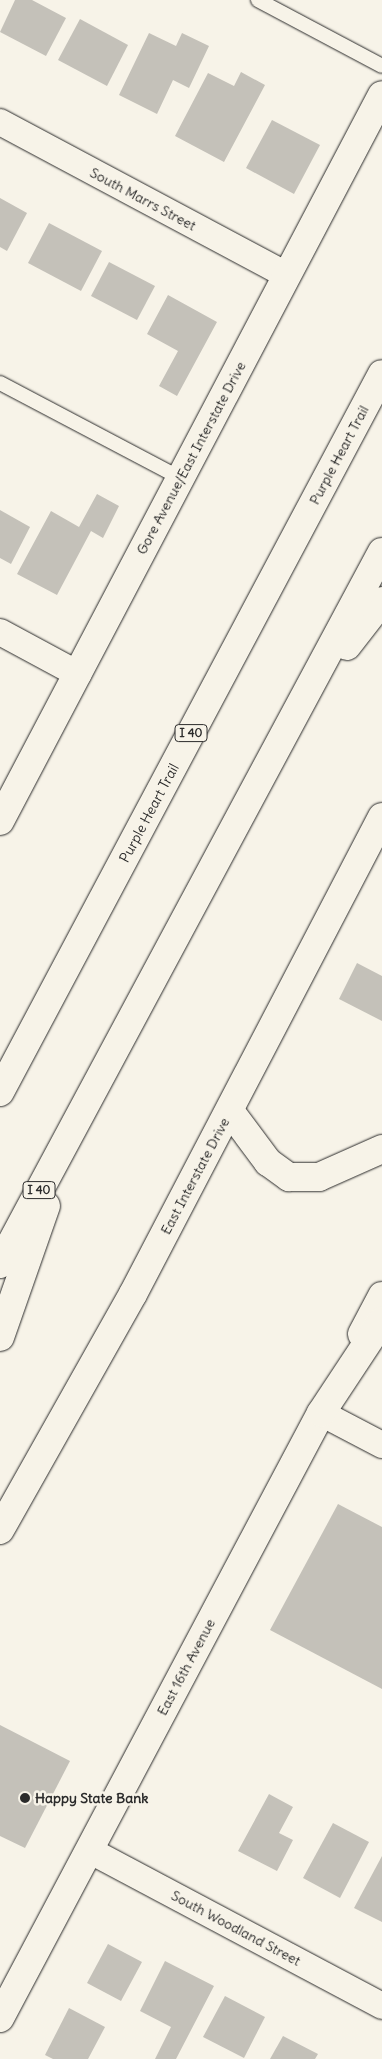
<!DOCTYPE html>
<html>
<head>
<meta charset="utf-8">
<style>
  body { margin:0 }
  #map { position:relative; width:382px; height:2059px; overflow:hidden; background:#f7f3e8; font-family:Delius,sans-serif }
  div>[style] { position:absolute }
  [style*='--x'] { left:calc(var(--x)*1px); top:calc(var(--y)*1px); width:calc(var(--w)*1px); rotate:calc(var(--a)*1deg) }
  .building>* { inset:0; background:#c4c1b9 }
  .roads { filter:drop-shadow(0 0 1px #2b2b2b) drop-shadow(0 0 1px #2b2b2b) }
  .service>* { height:14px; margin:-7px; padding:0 7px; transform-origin:7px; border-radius:7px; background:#f7f3e8 }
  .minor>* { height:26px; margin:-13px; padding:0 13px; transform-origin:13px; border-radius:13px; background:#f7f3e8 }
  .secondary>* { height:28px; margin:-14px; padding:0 14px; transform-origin:14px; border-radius:14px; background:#f7f3e8 }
  .primary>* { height:28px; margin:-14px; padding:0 14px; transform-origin:14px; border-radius:14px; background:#f7f3e8 }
  .motorway>* { height:28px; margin:-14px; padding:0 14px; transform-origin:14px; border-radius:14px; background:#f7f3e8 }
  .dots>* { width:14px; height:14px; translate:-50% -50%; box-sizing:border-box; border:2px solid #f7f3e8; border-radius:50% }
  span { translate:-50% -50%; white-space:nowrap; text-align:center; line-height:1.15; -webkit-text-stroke:5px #f7f3e8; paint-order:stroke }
  .shield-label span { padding:1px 4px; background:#f7f3e8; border:1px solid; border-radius:4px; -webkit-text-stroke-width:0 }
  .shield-label { font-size:12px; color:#2b2b2b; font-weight:700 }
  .street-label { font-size:14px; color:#2b2b2b }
  .poi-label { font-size:14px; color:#2b2b2b; font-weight:700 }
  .left { translate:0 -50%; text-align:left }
</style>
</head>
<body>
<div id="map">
  <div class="building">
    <i style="clip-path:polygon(15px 0,32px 0,66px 18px,46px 56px,0 32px)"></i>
    <i style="clip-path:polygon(80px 19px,128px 45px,107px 86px,58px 60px)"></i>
    <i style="clip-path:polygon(149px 33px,176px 46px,182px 33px,209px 46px,189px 88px,173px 80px,157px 114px,119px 95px)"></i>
    <i style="clip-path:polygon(241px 72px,265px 85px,224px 162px,175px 136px,208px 73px,234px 86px)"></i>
    <i style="clip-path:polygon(272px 120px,320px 145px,294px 194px,246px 168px)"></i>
    <i style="clip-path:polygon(0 198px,27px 213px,7px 251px,0 247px)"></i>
    <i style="clip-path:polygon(49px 223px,102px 251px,81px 291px,28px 263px)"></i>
    <i style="clip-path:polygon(109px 262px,155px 286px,137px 320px,91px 296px)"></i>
    <i style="clip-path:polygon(168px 295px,217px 322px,177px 396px,159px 386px,178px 351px,147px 334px)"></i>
    <i style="clip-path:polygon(97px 494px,119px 506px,103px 538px,91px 531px,57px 595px,17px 574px,51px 511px,79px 527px)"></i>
    <i style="clip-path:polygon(0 510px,30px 527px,11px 564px,0 558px)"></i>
    <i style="clip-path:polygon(357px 963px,382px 976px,382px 1021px,339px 999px)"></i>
    <i style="clip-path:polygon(338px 1504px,382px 1527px,382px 1689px,270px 1630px)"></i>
    <i style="clip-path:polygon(0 1725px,70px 1761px,25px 1848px,0 1836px)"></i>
    <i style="clip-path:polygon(269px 1794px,293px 1807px,279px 1833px,293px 1840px,277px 1871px,238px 1851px)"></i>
    <i style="clip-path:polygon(333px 1823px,369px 1842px,340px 1898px,303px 1878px)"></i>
    <i style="clip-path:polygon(382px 1856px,382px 1922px,354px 1908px)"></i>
    <i style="clip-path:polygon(108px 1944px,142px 1962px,121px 2001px,87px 1983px)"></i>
    <i style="clip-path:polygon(165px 1961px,214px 1986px,176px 2059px,155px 2059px,171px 2027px,140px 2011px)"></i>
    <i style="clip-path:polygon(225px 1996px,265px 2017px,244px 2058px,203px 2037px)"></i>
    <i style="clip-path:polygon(69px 2008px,105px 2027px,88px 2059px,53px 2059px,45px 2055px)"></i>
    <i style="clip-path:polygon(283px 2036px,318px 2054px,315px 2059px,270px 2059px)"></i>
  </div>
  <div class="roads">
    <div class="service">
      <i style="--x:258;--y:0;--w:140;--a:28"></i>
      <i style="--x:0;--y:383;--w:204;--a:27.8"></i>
    </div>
    <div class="minor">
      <i style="--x:0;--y:122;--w:324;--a:28.1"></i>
      <i style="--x:0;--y:632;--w:89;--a:28.3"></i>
      <i style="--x:321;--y:1413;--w:69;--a:27.7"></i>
      <i style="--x:89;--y:1850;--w:332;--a:28"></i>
    </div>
    <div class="secondary">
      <i style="--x:0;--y:821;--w:820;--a:-62.25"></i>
      <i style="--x:362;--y:1334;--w:43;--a:-62.2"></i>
      <i style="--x:0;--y:1530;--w:271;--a:-60.6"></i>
      <i style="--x:133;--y:1294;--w:538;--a:-62.43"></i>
      <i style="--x:0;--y:2018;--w:685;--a:-62.05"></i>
      <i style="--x:321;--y:1413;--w:110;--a:-56.5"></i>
    </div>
    <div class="primary">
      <i style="--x:230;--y:1111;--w:64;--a:53.3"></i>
      <i style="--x:268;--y:1162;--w:26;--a:36"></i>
      <i style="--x:289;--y:1177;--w:30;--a:0"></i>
      <i style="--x:319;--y:1177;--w:69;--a:-24"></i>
    </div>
    <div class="motorway">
      <i style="--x:347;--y:646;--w:57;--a:-52.1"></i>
      <i style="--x:0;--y:1092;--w:813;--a:-61.99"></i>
      <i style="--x:0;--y:1264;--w:808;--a:-61.79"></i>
      <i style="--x:0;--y:1337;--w:139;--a:-70.7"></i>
    </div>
  </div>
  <div class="dots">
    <i style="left:25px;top:1798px;background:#2b2b2b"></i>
  </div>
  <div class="shield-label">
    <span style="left:191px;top:733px">I 40</span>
    <span style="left:39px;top:1190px">I 40</span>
  </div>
  <div class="street-label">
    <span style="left:143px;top:199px;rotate:28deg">South Marrs Street</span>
    <span style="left:339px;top:455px;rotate:-62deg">Purple Heart Trail</span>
    <span style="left:191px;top:458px;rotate:-62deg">Gore Avenue/East Interstate Drive</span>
    <span style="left:149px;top:813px;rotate:-62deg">Purple Heart Trail</span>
    <span style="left:195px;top:1176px;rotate:-62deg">East Interstate Drive</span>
    <span style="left:186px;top:1667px;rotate:-62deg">East 16th Avenue</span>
    <span style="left:236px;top:1928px;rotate:28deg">South Woodland Street</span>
  </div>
  <div class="poi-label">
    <span class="left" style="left:35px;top:1798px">Happy State Bank</span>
  </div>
</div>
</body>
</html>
